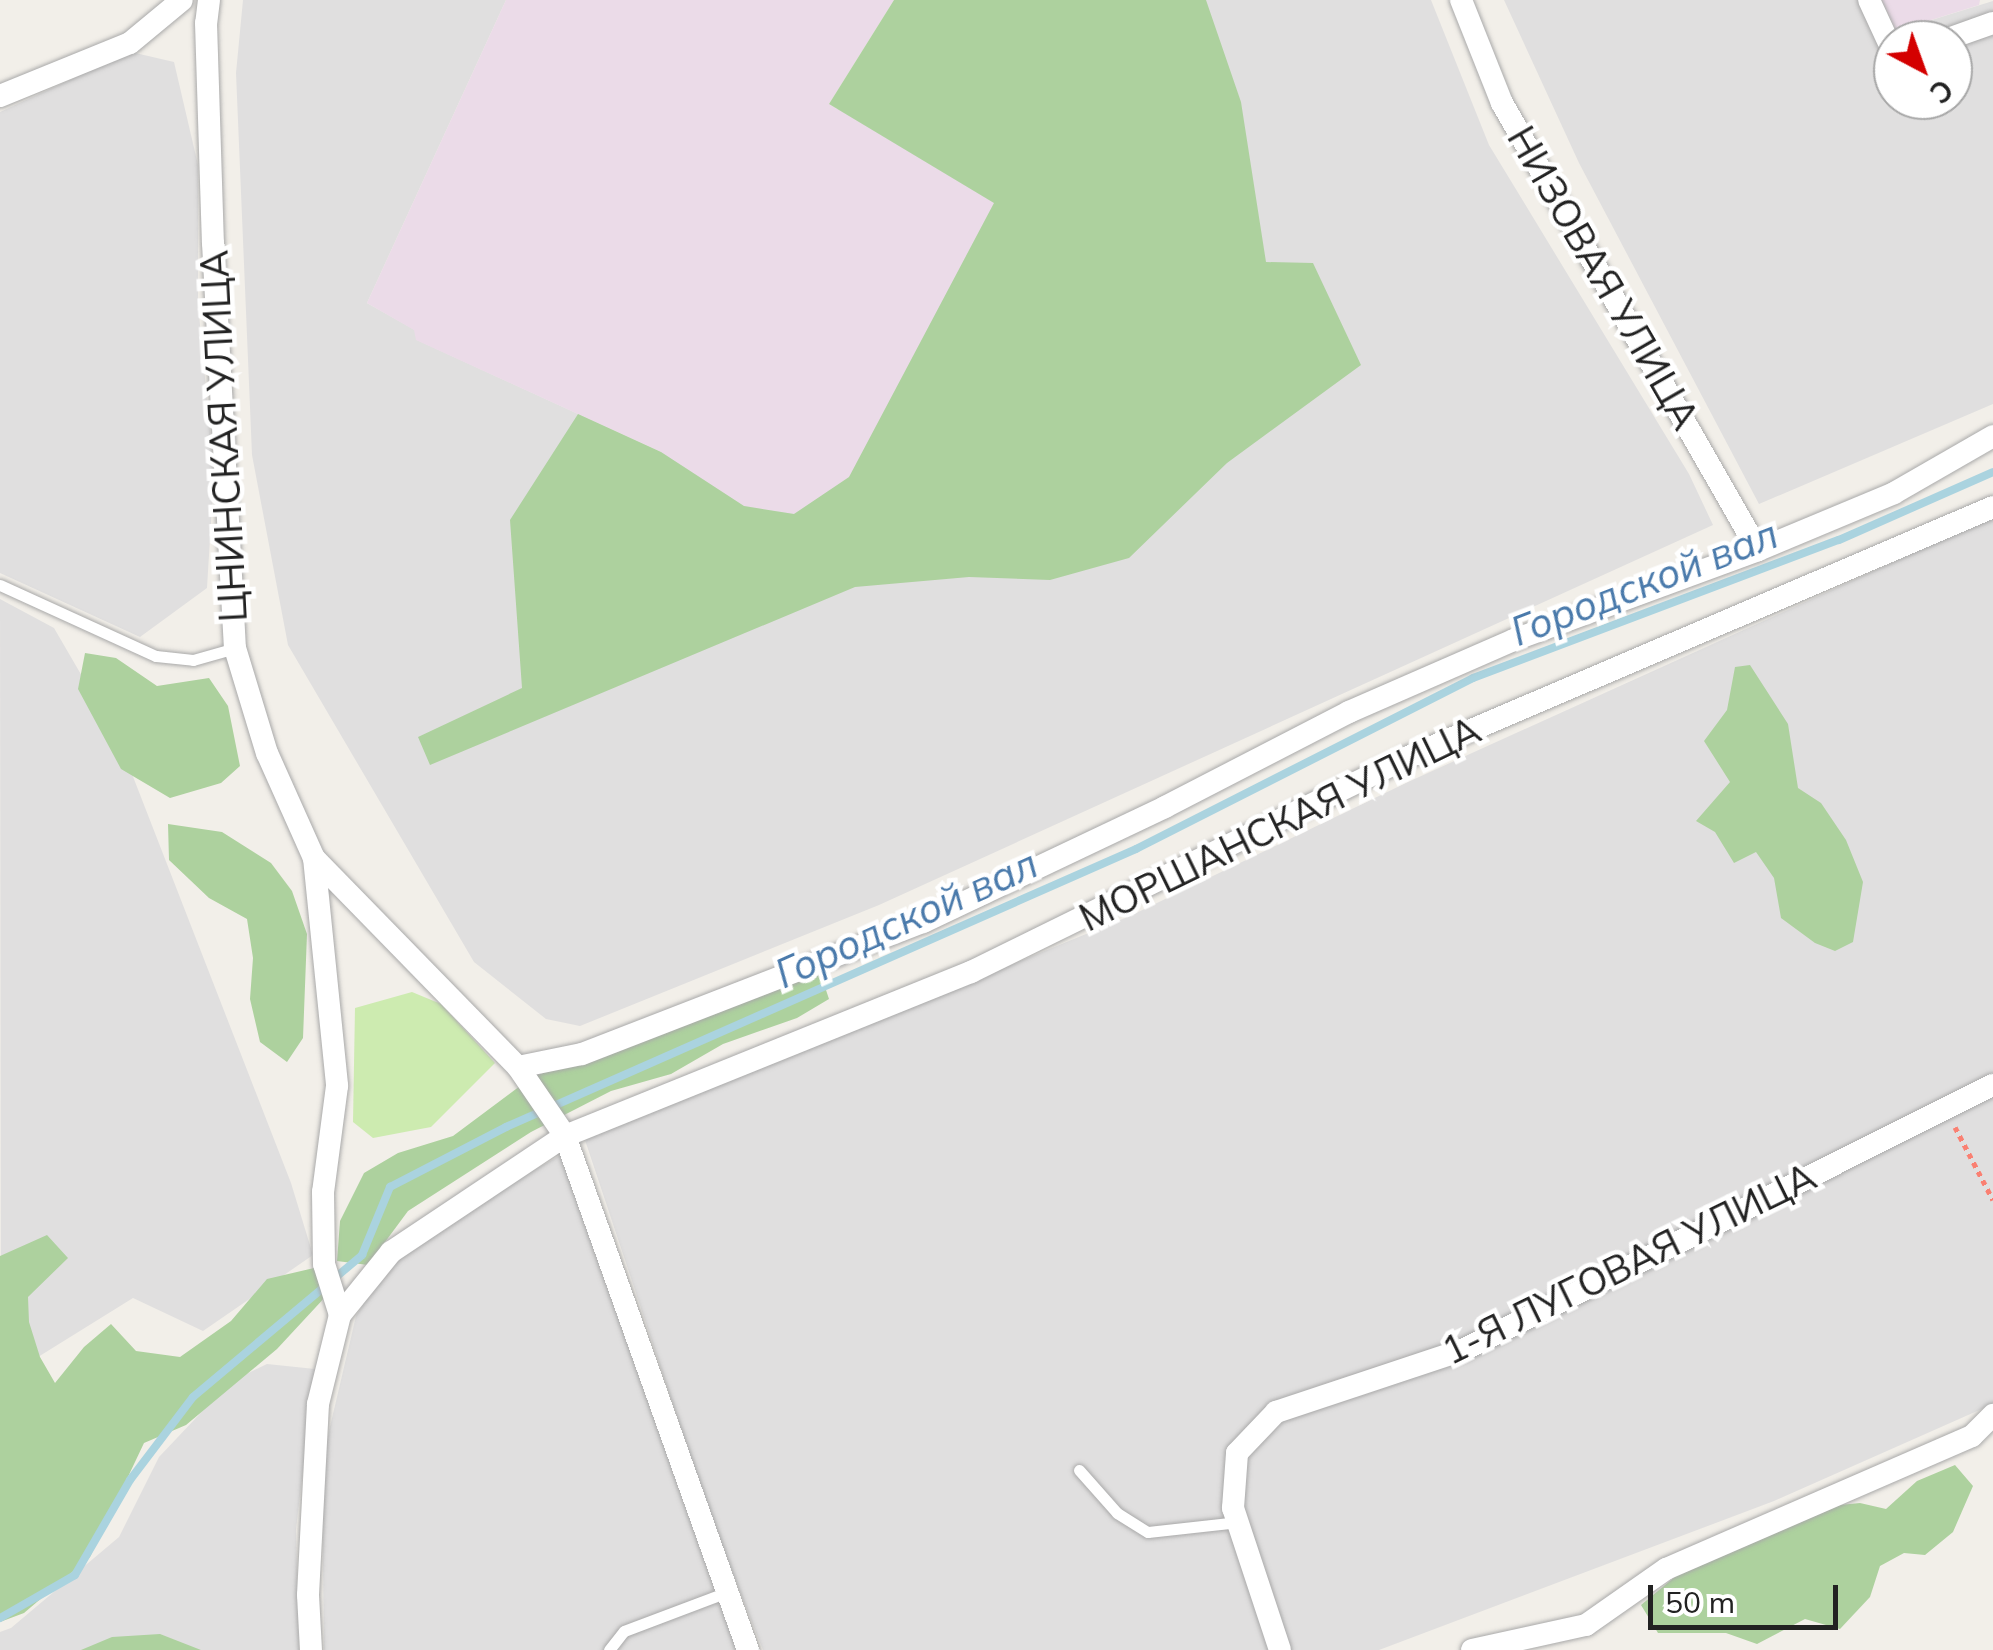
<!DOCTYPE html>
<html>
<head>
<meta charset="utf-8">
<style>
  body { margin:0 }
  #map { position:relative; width:1993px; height:1650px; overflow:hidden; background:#f2efe9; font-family:Mulish,sans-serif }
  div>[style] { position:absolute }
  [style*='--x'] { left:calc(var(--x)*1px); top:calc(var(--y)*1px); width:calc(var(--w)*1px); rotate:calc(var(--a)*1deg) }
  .residential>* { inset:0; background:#e0dfdf }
  .industrial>* { inset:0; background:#ebdbe8 }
  .grass>* { inset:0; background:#cdebb0 }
  .forest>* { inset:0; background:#add19e }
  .stream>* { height:8px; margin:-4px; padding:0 4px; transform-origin:4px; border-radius:4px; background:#aad3df }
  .path>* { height:5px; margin-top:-2.5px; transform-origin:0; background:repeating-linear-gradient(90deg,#fa8072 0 5px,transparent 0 10px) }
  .roads { filter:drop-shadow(0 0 2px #a9a9a9) drop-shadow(0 0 2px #a9a9a9) }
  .lane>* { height:11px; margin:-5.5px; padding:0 5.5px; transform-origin:5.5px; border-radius:5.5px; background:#fff }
  .street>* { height:22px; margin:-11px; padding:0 11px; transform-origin:11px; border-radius:11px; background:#fff }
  span { translate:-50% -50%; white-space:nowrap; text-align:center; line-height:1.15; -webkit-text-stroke:9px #fff; paint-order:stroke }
  .street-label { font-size:38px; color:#222 }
  .water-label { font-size:40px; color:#4a7aab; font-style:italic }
  .north { position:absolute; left:1873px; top:20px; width:100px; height:100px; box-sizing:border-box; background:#fff; border:2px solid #a7a7a7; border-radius:50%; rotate:139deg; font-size:28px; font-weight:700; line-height:40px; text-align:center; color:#222 }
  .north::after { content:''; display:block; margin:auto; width:35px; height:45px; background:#d40000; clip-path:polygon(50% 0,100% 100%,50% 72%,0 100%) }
  .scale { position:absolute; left:1648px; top:1585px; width:190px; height:45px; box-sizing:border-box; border:5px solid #222; border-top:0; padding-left:12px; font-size:30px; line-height:35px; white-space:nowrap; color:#222; -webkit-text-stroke:8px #fff; paint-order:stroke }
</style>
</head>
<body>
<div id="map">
  <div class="residential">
    <i style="clip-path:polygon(243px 0,506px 0,367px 303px,415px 330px,417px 340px,661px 452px,894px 0,1431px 0,1489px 145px,1689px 474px,1713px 525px,879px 905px,580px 1026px,546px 1019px,474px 962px,288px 645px,252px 455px,236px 73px)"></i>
    <i style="clip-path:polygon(evenodd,1504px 0,1882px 0,1896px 31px,1993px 1px,1993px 404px,1759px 504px,1579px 163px,1504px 0,1893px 40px,1953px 40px,1953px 100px,1893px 100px,1893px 40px)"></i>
    <i style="clip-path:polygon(131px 52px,174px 62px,198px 165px,198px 304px,214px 473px,207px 588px,140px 637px,0 573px,0 112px)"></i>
    <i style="clip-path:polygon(1993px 517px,1993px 1404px,1774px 1501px,1379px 1650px,763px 1650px,710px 1515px,585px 1140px,1130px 916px,1408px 782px)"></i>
    <i style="clip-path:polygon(0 599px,54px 628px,118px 738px,291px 1183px,313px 1255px,203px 1331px,133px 1298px,1px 1380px)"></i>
    <i style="clip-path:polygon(565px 1153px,738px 1650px,324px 1650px,322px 1461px,356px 1316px,392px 1258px,481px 1199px)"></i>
    <i style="clip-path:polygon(267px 1364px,315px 1369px,296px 1529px,299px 1650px,0 1650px,0 1632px,11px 1628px,119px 1537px,159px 1457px,230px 1382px)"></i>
  </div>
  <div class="industrial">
    <i style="clip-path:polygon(506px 0,894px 0,829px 104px,994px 203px,849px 478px,794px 514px,744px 506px,661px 452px,416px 340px,414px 330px,367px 303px)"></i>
    <i style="clip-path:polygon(1882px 0,1980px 0,1979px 5px,1896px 31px)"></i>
  </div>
  <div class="grass">
    <i style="clip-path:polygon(412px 992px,441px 1004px,495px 1063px,431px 1127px,373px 1138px,353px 1122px,355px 1008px)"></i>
  </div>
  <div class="forest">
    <i style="clip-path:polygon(894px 0,1206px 0,1241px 102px,1266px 262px,1313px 263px,1361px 365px,1227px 463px,1129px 558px,1050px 580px,969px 577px,855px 587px,430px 765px,418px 737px,522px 688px,510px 520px,578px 414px,661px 452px,744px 506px,794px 514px,849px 477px,994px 203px,829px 104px)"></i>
    <i style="clip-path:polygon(85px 653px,116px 658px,157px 686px,209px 678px,228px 706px,240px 766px,221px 783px,170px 798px,121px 769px,78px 689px)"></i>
    <i style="clip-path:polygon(1750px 665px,1788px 724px,1798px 788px,1821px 803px,1846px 840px,1863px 882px,1853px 942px,1835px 951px,1815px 943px,1781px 918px,1774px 878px,1756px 852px,1734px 863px,1715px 832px,1696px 821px,1730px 782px,1704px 741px,1727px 710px,1735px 667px)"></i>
    <i style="clip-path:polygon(168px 824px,222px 832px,271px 863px,292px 891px,307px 934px,303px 1038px,287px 1062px,260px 1042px,250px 999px,253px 958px,247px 919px,209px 898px,169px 860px)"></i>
    <i style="clip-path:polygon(821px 975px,829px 999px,797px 1018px,723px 1044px,671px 1074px,611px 1091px,531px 1132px,408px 1211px,368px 1265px,337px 1261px,340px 1221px,364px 1173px,398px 1153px,453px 1136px,528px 1080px,565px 1062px,769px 988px)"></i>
    <i style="clip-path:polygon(47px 1235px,68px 1258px,28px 1297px,29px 1322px,40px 1357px,55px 1383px,84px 1347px,111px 1324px,136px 1351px,180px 1357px,231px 1321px,267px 1279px,314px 1268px,328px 1294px,277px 1349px,186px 1425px,144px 1443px,90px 1557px,24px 1613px,0 1622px,0 1256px)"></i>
    <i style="clip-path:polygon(1955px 1465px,1973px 1486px,1953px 1532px,1925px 1555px,1904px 1553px,1880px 1566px,1870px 1597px,1840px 1629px,1805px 1619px,1757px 1644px,1726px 1633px,1658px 1633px,1641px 1605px,1676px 1576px,1840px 1505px,1860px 1503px,1886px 1509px,1917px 1481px)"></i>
    <i style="clip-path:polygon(160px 1634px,201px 1650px,81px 1650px,112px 1637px)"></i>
  </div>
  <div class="stream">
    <i style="--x:0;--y:1618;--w:86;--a:-29.8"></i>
    <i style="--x:75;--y:1575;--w:110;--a:-59.9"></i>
    <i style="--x:130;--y:1480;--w:104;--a:-52.8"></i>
    <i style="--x:193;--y:1397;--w:221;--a:-40"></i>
    <i style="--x:362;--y:1255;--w:74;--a:-67.6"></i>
    <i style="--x:390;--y:1187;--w:131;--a:-27.3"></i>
    <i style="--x:506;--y:1127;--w:689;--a:-23.81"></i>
    <i style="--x:1136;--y:849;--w:378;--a:-26.9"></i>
    <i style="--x:1473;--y:678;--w:391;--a:-20.7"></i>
    <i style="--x:1839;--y:540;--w:168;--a:-23.8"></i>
  </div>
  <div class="path">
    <i style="--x:1955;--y:1127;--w:82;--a:62.5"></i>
  </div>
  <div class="roads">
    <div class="lane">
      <i style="--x:0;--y:585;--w:171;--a:24.5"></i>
      <i style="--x:156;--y:656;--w:37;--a:6"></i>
      <i style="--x:193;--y:660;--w:44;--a:-15.9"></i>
      <i style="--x:1079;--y:1470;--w:57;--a:48.5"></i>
      <i style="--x:1117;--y:1513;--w:36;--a:32"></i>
      <i style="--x:1148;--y:1532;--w:91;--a:-6.3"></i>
      <i style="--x:609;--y:1650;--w:24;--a:-52"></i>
      <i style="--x:624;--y:1631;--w:110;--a:-20.7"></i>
    </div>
    <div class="street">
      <i style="--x:209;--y:0;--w:23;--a:97"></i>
      <i style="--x:206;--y:23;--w:220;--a:88.2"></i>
      <i style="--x:213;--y:243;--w:406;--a:86.9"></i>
      <i style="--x:235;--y:648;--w:110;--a:73.1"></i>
      <i style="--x:267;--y:753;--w:115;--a:65.9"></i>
      <i style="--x:314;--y:858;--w:229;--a:84.2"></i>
      <i style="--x:337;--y:1086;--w:107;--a:97.5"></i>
      <i style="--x:323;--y:1192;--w:72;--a:89.2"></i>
      <i style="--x:324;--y:1264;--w:53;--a:72.6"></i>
      <i style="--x:340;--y:1315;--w:92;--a:103.9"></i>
      <i style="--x:318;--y:1404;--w:191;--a:93"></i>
      <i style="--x:308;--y:1595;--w:55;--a:86.9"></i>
      <i style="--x:1461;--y:0;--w:111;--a:68.3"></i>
      <i style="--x:1502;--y:103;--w:515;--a:60.2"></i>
      <i style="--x:1869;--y:0;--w:57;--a:65.2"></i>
      <i style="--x:1945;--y:40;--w:51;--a:-19.5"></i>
      <i style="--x:0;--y:96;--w:140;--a:-22.2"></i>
      <i style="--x:130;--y:43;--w:67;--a:-39.6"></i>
      <i style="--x:314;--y:858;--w:292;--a:45.7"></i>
      <i style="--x:518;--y:1067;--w:83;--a:55.7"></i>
      <i style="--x:565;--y:1136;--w:546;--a:70.4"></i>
      <i style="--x:518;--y:1067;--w:65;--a:-11.5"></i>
      <i style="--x:582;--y:1054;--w:366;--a:-21.2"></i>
      <i style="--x:923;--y:922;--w:268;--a:-25.4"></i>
      <i style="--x:1165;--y:807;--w:207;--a:-27.3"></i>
      <i style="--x:1349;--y:712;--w:180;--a:-23.6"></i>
      <i style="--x:1514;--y:640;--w:260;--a:-20.2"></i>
      <i style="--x:1758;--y:550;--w:147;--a:-22.7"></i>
      <i style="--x:1894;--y:493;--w:114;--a:-29.9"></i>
      <i style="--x:340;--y:1315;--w:81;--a:-51"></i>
      <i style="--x:391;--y:1252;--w:209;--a:-33.7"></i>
      <i style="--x:565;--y:1136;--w:438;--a:-22"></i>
      <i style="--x:971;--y:972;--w:485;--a:-26.2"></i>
      <i style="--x:1406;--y:758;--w:638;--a:-23.15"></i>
      <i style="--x:1280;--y:1650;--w:150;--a:-108.3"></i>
      <i style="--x:1233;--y:1508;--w:55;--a:-85.8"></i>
      <i style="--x:1237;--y:1453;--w:57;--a:-46.4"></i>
      <i style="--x:1276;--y:1412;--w:199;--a:-18.4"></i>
      <i style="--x:1465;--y:1349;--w:590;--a:-26.57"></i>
      <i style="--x:1472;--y:1650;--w:117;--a:-12.4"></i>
      <i style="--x:1586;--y:1625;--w:98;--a:-35"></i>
      <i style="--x:1666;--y:1569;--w:334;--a:-23.5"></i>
      <i style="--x:1972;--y:1436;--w:30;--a:-45"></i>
    </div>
  </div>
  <div class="street-label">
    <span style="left:1603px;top:278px;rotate:60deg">НИЗОВАЯ УЛИЦА</span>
    <span style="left:224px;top:436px;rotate:-93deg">ЦНИНСКАЯ УЛИЦА</span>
    <span style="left:1280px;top:824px;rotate:-26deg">МОРШАНСКАЯ УЛИЦА</span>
    <span style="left:1629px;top:1264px;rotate:-26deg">1-Я ЛУГОВАЯ УЛИЦА</span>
  </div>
  <div class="water-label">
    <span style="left:1644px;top:582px;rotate:-21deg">Городской вал</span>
    <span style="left:906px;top:918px;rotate:-24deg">Городской вал</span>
  </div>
  <div class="north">С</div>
  <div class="scale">50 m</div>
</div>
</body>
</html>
